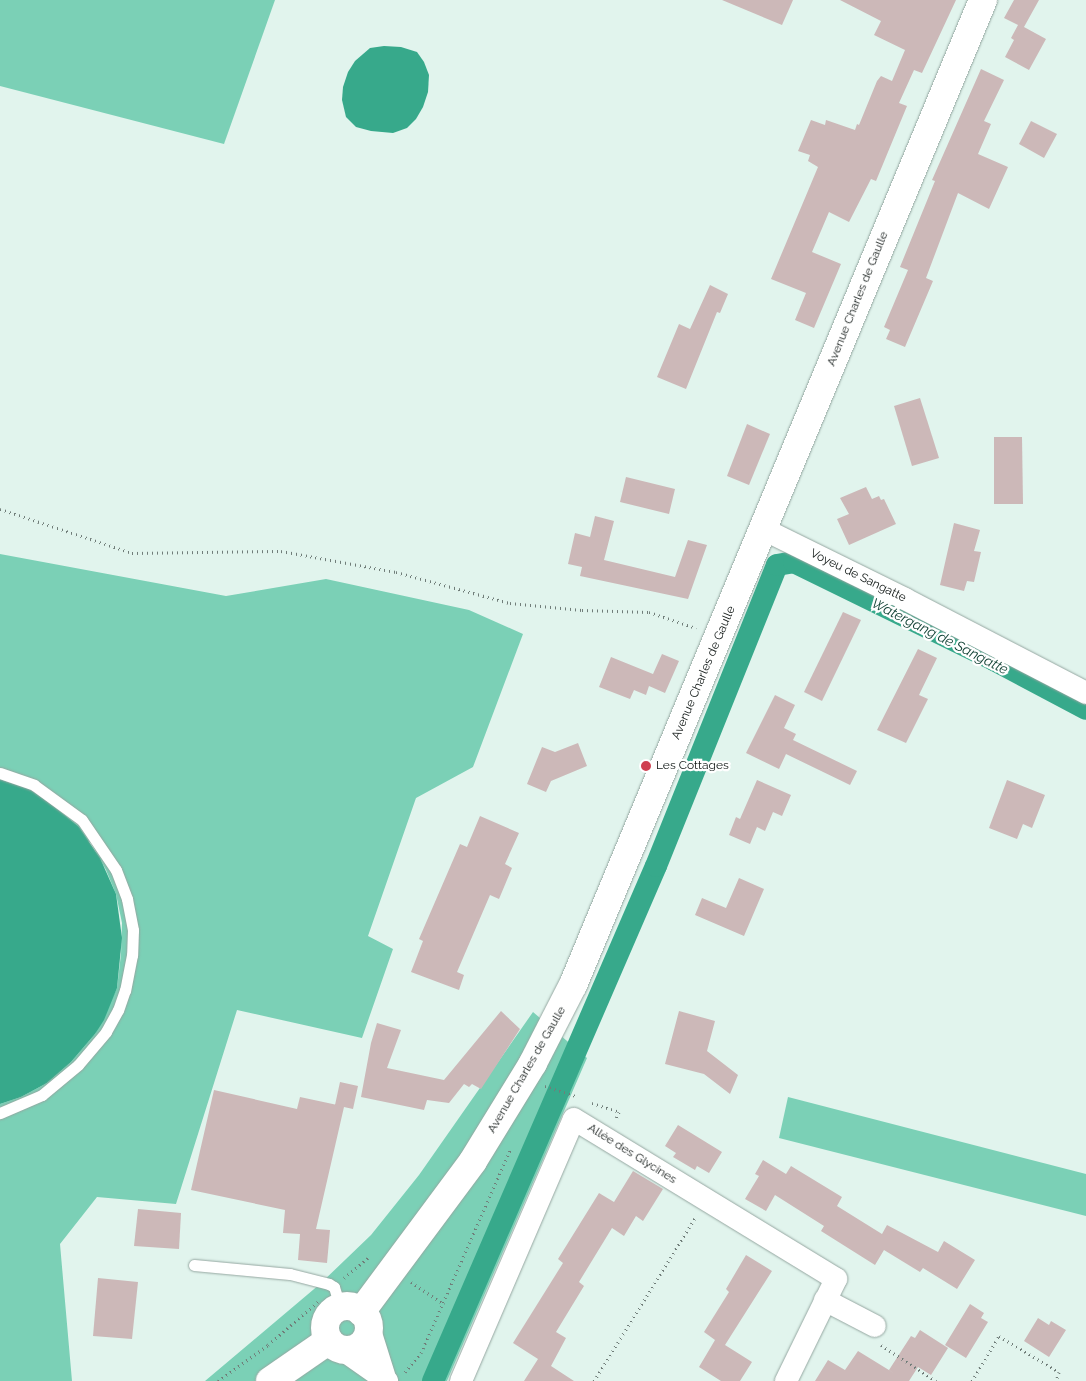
<!DOCTYPE html>
<html>
<head>
<meta charset="utf-8">
<style>
  body { margin:0 }
  #map { position:relative; width:1086px; height:1381px; overflow:hidden; background:#e1f4ed; font-family:Raleway,sans-serif }
  div>[style] { position:absolute }
  [style*='--x'] { left:calc(var(--x)*1px); top:calc(var(--y)*1px); width:calc(var(--w)*1px); rotate:calc(var(--a)*1deg) }
  .green>* { inset:0; background:#7bd0b6 }
  .water>* { inset:0; background:#37a98b }
  .canal>* { height:22px; margin:-11px; padding:0 11px; transform-origin:11px; border-radius:11px; background:#37a98b }
  .building>* { inset:0; background:#ccb8b8 }
  .path>* { height:3px; margin-top:-1.5px; transform-origin:0; background:repeating-linear-gradient(90deg,#707d79 0 1px,transparent 0 5px) }
  .roads { filter:drop-shadow(0 0 1px #95a7a1) drop-shadow(0 0 1px #95a7a1) }
  .lane>* { height:11px; margin:-5.5px; padding:0 5.5px; transform-origin:5.5px; border-radius:5.5px; background:#fff }
  .street>* { height:22px; margin:-11px; padding:0 11px; transform-origin:11px; border-radius:11px; background:#fff }
  .secondary>* { height:28px; margin:-14px; padding:0 14px; transform-origin:14px; border-radius:14px; background:#fff }
  .secondary>.ring { margin:-14px; padding:0; box-sizing:content-box; background:none; border:28px solid #fff; border-radius:50% }
  .dots>* { width:14px; height:14px; translate:-50% -50%; box-sizing:border-box; border:2px solid #fff; border-radius:50% }
  span { translate:-50% -50%; white-space:nowrap; text-align:center; line-height:1.15; -webkit-text-stroke:4.5px #fff; paint-order:stroke }
  .street-label { font-size:12px; color:#101715 }
  .poi-label { font-size:12px; color:#101715 }
  .left { translate:0 -50%; text-align:left }
  .water-label { font-size:14px; color:#124235; font-style:italic }
</style>
</head>
<body>
<div id="map">
  <div class="green">
    <i style="clip-path:polygon(0 0,275px 0,224px 144px,0 86px)"></i>
    <i style="clip-path:polygon(0 554px,226px 596px,326px 579px,469px 610px,523px 634px,473px 767px,416px 798px,368px 936px,393px 949px,362px 1038px,237px 1010px,176px 1204px,97px 1197px,60px 1244px,72px 1381px,0 1381px,0 1104px,21px 1097px,47px 1083px,71px 1062px,95px 1034px,117px 988px,121px 954px,122px 923px,116px 894px,106px 870px,91px 843px,7px 781px,0 779px)"></i>
    <i style="clip-path:polygon(533px 1012px,587px 1058px,447px 1381px,205px 1381px,320px 1284px,371px 1235px,419px 1175px)"></i>
    <i style="clip-path:polygon(788px 1097px,1086px 1174px,1086px 1216px,779px 1138px)"></i>
  </div>
  <div class="water">
    <i style="clip-path:polygon(384px 46px,401px 47px,417px 52px,424px 62px,429px 75px,428px 92px,423px 107px,416px 119px,407px 128px,393px 133px,371px 131px,356px 127px,346px 117px,342px 100px,343px 87px,348px 72px,355px 61px,370px 48px)"></i>
    <i style="clip-path:polygon(0 779px,27px 788px,45px 799px,79px 827px,100px 858px,116px 894px,122px 938px,117px 988px,104px 1020px,95px 1034px,71px 1062px,47px 1083px,21px 1097px,0 1104px)"></i>
  </div>
  <div class="canal">
    <i style="--x:433;--y:1381;--w:561;--a:-66.59"></i>
    <i style="--x:656;--y:866;--w:324;--a:-68.1"></i>
    <i style="--x:777;--y:565;--w:17;--a:-10"></i>
    <i style="--x:794;--y:562;--w:223;--a:26.1"></i>
    <i style="--x:994;--y:660;--w:104;--a:28"></i>
  </div>
  <div class="building">
    <i style="clip-path:polygon(722px 0,793px 0,782px 25px)"></i>
    <i style="clip-path:polygon(840px 0,956px 0,922px 73px,914px 70px,899px 103px,907px 106px,876px 181px,871px 179px,849px 222px,829px 212px,812px 252px,841px 264px,814px 328px,795px 320px,806px 293px,771px 279px,818px 167px,808px 161px,810px 155px,798px 151px,811px 120px,825px 125px,826px 120px,855px 130px,857px 124px,859px 125px,877px 81px,881px 76px,892px 81px,905px 50px,874px 35px,881px 21px)"></i>
    <i style="clip-path:polygon(1014px 0,1039px 0,1024px 27px,1046px 39px,1029px 70px,1005px 57px,1014px 40px,1011px 38px,1018px 25px,1004px 18px)"></i>
    <i style="clip-path:polygon(981px 69px,1004px 80px,984px 121px,991px 124px,978px 154px,1008px 167px,989px 209px,958px 193px,926px 278px,933px 281px,905px 347px,886px 339px,890px 330px,884px 327px,908px 270px,900px 267px,935px 181px,932px 180px)"></i>
    <i style="clip-path:polygon(1031px 121px,1057px 134px,1044px 158px,1019px 144px)"></i>
    <i style="clip-path:polygon(710px 285px,728px 294px,720px 313px,717px 312px,686px 389px,657px 377px,679px 324px,690px 329px)"></i>
    <i style="clip-path:polygon(920px 398px,939px 458px,912px 466px,894px 406px)"></i>
    <i style="clip-path:polygon(747px 424px,770px 434px,749px 485px,727px 476px)"></i>
    <i style="clip-path:polygon(994px 437px,1022px 437px,1023px 504px,994px 504px)"></i>
    <i style="clip-path:polygon(626px 477px,675px 489px,669px 514px,620px 502px)"></i>
    <i style="clip-path:polygon(866px 487px,872px 499px,879px 496px,881px 500px,884px 499px,896px 524px,849px 545px,837px 519px,849px 514px,840px 498px)"></i>
    <i style="clip-path:polygon(595px 516px,614px 521px,604px 560px,675px 577px,688px 540px,707px 545px,688px 599px,580px 576px,582px 567px,568px 564px,575px 533px,590px 537px)"></i>
    <i style="clip-path:polygon(954px 523px,980px 530px,974px 551px,981px 552px,974px 582px,967px 581px,964px 591px,940px 585px)"></i>
    <i style="clip-path:polygon(843px 612px,861px 620px,822px 701px,804px 692px)"></i>
    <i style="clip-path:polygon(918px 649px,937px 658px,919px 695px,928px 699px,906px 743px,877px 730px)"></i>
    <i style="clip-path:polygon(662px 654px,679px 661px,665px 693px,649px 686px,646px 695px,634px 690px,630px 699px,599px 687px,611px 657px,653px 674px)"></i>
    <i style="clip-path:polygon(775px 695px,795px 705px,784px 728px,796px 734px,793px 740px,857px 771px,850px 785px,786px 754px,779px 769px,746px 753px)"></i>
    <i style="clip-path:polygon(578px 743px,587px 766px,551px 781px,546px 792px,527px 784px,542px 747px,555px 752px)"></i>
    <i style="clip-path:polygon(757px 780px,791px 795px,782px 816px,773px 812px,765px 831px,757px 827px,750px 844px,729px 835px,736px 817px,740px 819px)"></i>
    <i style="clip-path:polygon(1007px 780px,1045px 795px,1032px 828px,1023px 824px,1017px 839px,989px 828px)"></i>
    <i style="clip-path:polygon(480px 816px,519px 833px,505px 864px,512px 868px,499px 899px,490px 895px,457px 972px,464px 975px,459px 990px,411px 972px,423px 941px,419px 939px,460px 844px,467px 847px)"></i>
    <i style="clip-path:polygon(739px 878px,764px 889px,744px 936px,695px 915px,702px 898px,726px 908px)"></i>
    <i style="clip-path:polygon(501px 1011px,520px 1029px,481px 1089px,472px 1084px,469px 1087px,464px 1084px,449px 1103px,427px 1100px,424px 1110px,361px 1097px,371px 1043px,377px 1023px,401px 1030px,387px 1068px,444px 1080px)"></i>
    <i style="clip-path:polygon(679px 1011px,715px 1021px,707px 1051px,738px 1075px,730px 1094px,704px 1074px,665px 1064px)"></i>
    <i style="clip-path:polygon(340px 1082px,358px 1086px,353px 1109px,344px 1107px,316px 1229px,330px 1230px,327px 1263px,298px 1260px,300px 1234px,283px 1233px,285px 1210px,191px 1190px,214px 1090px,297px 1109px,300px 1097px,342px 1106px,335px 1105px)"></i>
    <i style="clip-path:polygon(678px 1125px,722px 1152px,709px 1173px,697px 1166px,695px 1170px,673px 1157px,676px 1153px,665px 1146px)"></i>
    <i style="clip-path:polygon(763px 1160px,786px 1174px,791px 1166px,842px 1197px,837px 1206px,882px 1234px,887px 1225px,938px 1252px,944px 1241px,975px 1260px,957px 1289px,923px 1268px,920px 1272px,884px 1250px,875px 1265px,821px 1231px,824px 1226px,775px 1195px,766px 1211px,745px 1199px,759px 1176px,755px 1174px)"></i>
    <i style="clip-path:polygon(633px 1171px,663px 1189px,643px 1221px,636px 1216px,624px 1236px,612px 1228px,579px 1282px,584px 1286px,556px 1332px,566px 1338px,551px 1366px,574px 1381px,524px 1381px,538px 1359px,513px 1343px,563px 1263px,558px 1259px,599px 1193px,614px 1202px)"></i>
    <i style="clip-path:polygon(138px 1209px,181px 1213px,179px 1249px,134px 1246px)"></i>
    <i style="clip-path:polygon(746px 1255px,772px 1271px,725px 1345px,752px 1362px,740px 1381px,721px 1381px,699px 1367px,715px 1340px,704px 1332px,729px 1292px,726px 1289px)"></i>
    <i style="clip-path:polygon(98px 1278px,138px 1282px,132px 1339px,93px 1336px)"></i>
    <i style="clip-path:polygon(970px 1304px,984px 1313px,981px 1318px,988px 1322px,966px 1358px,945px 1345px)"></i>
    <i style="clip-path:polygon(1038px 1318px,1049px 1325px,1051px 1321px,1066px 1330px,1049px 1357px,1024px 1341px)"></i>
    <i style="clip-path:polygon(920px 1330px,948px 1348px,931px 1375px,918px 1367px,909px 1381px,815px 1381px,828px 1360px,845px 1370px,858px 1351px,897px 1375px,889px 1370px,911px 1336px,915px 1338px)"></i>
  </div>
  <div class="path">
    <i style="--x:0;--y:509;--w:139;--a:18.4"></i>
    <i style="--x:132;--y:553;--w:149;--a:-0.8"></i>
    <i style="--x:281;--y:551;--w:117;--a:10.3"></i>
    <i style="--x:396;--y:572;--w:118;--a:15.2"></i>
    <i style="--x:510;--y:603;--w:72;--a:5.6"></i>
    <i style="--x:582;--y:610;--w:67;--a:1.7"></i>
    <i style="--x:649;--y:612;--w:50;--a:18.8"></i>
    <i style="--x:545;--y:1086;--w:32;--a:18"></i>
    <i style="--x:592;--y:1103;--w:28;--a:18"></i>
    <i style="--x:619;--y:1112;--w:8;--a:113"></i>
    <i style="--x:344;--y:1278;--w:34;--a:-40"></i>
    <i style="--x:411;--y:1282;--w:40;--a:34"></i>
    <i style="--x:881;--y:1345;--w:66;--a:33.2"></i>
    <i style="--x:405;--y:1372;--w:25;--a:-50"></i>
    <i style="--x:421;--y:1353;--w:224;--a:-66.3"></i>
    <i style="--x:218;--y:1381;--w:62;--a:-35.8"></i>
    <i style="--x:268;--y:1345;--w:70;--a:-41"></i>
    <i style="--x:594;--y:1381;--w:192;--a:-58.2"></i>
    <i style="--x:972;--y:1381;--w:52;--a:-59"></i>
    <i style="--x:999;--y:1336;--w:70;--a:31"></i>
    <i style="--x:1059;--y:1372;--w:9;--a:108"></i>
  </div>
  <div class="roads">
    <div class="lane">
      <i style="--x:0;--y:773;--w:36;--a:19"></i>
      <i style="--x:34;--y:785;--w:59;--a:36.1"></i>
      <i style="--x:82;--y:820;--w:60;--a:55.8"></i>
      <i style="--x:116;--y:870;--w:31;--a:69"></i>
      <i style="--x:127;--y:899;--w:32;--a:79"></i>
      <i style="--x:133;--y:930;--w:25;--a:92"></i>
      <i style="--x:132;--y:955;--w:36;--a:101"></i>
      <i style="--x:125;--y:990;--w:21;--a:109"></i>
      <i style="--x:118;--y:1010;--w:25;--a:119"></i>
      <i style="--x:106;--y:1032;--w:43;--a:130.3"></i>
      <i style="--x:78;--y:1065;--w:47;--a:140.2"></i>
      <i style="--x:42;--y:1095;--w:46;--a:156.8"></i>
      <i style="--x:194;--y:1265;--w:96;--a:5.4"></i>
      <i style="--x:290;--y:1274;--w:40;--a:14.4"></i>
      <i style="--x:329;--y:1284;--w:6;--a:31"></i>
      <i style="--x:334;--y:1287;--w:21;--a:73"></i>
    </div>
    <div class="street">
      <i style="--x:763;--y:529;--w:158;--a:26.2"></i>
      <i style="--x:905;--y:599;--w:204;--a:27.4"></i>
      <i style="--x:825;--y:1300;--w:56;--a:27.5"></i>
      <i style="--x:369;--y:1327;--w:53;--a:72.6"></i>
      <i style="--x:343;--y:1350;--w:54;--a:35.2"></i>
      <i style="--x:461;--y:1381;--w:285;--a:-66.7"></i>
      <i style="--x:574;--y:1119;--w:307;--a:31.4"></i>
      <i style="--x:836;--y:1279;--w:114;--a:116.1"></i>
    </div>
    <div class="secondary">
      <i class="ring" style="left:325px;top:1306px;width:16px;height:16px"></i>
      <i style="--x:361;--y:1312;--w:188;--a:-53.4"></i>
      <i style="--x:473;--y:1161;--w:115;--a:-58.5"></i>
      <i style="--x:533;--y:1063;--w:88;--a:-62.9"></i>
      <i style="--x:573;--y:985;--w:1067;--a:-67.4"></i>
      <i style="--x:270;--y:1381;--w:70;--a:-34.6"></i>
    </div>
  </div>
  <div class="dots">
    <i style="left:646px;top:766px;background:#cf3f50"></i>
  </div>
  <div class="street-label">
    <span style="left:858px;top:299px;rotate:-68deg">Avenue Charles de Gaulle</span>
    <span style="left:858px;top:576px;rotate:26deg">Voyeu de Sangatte</span>
    <span style="left:704px;top:673px;rotate:-67deg">Avenue Charles de Gaulle</span>
    <span style="left:527px;top:1070px;rotate:-60deg">Avenue Charles de Gaulle</span>
    <span style="left:632px;top:1154px;rotate:32deg">Allée des Glycines</span>
  </div>
  <div class="poi-label">
    <span class="left" style="left:656px;top:766px">Les Cottages</span>
  </div>
  <div class="water-label">
    <span style="left:940px;top:636px;rotate:27deg">Watergang de Sangatte</span>
  </div>
</div>
</body>
</html>
